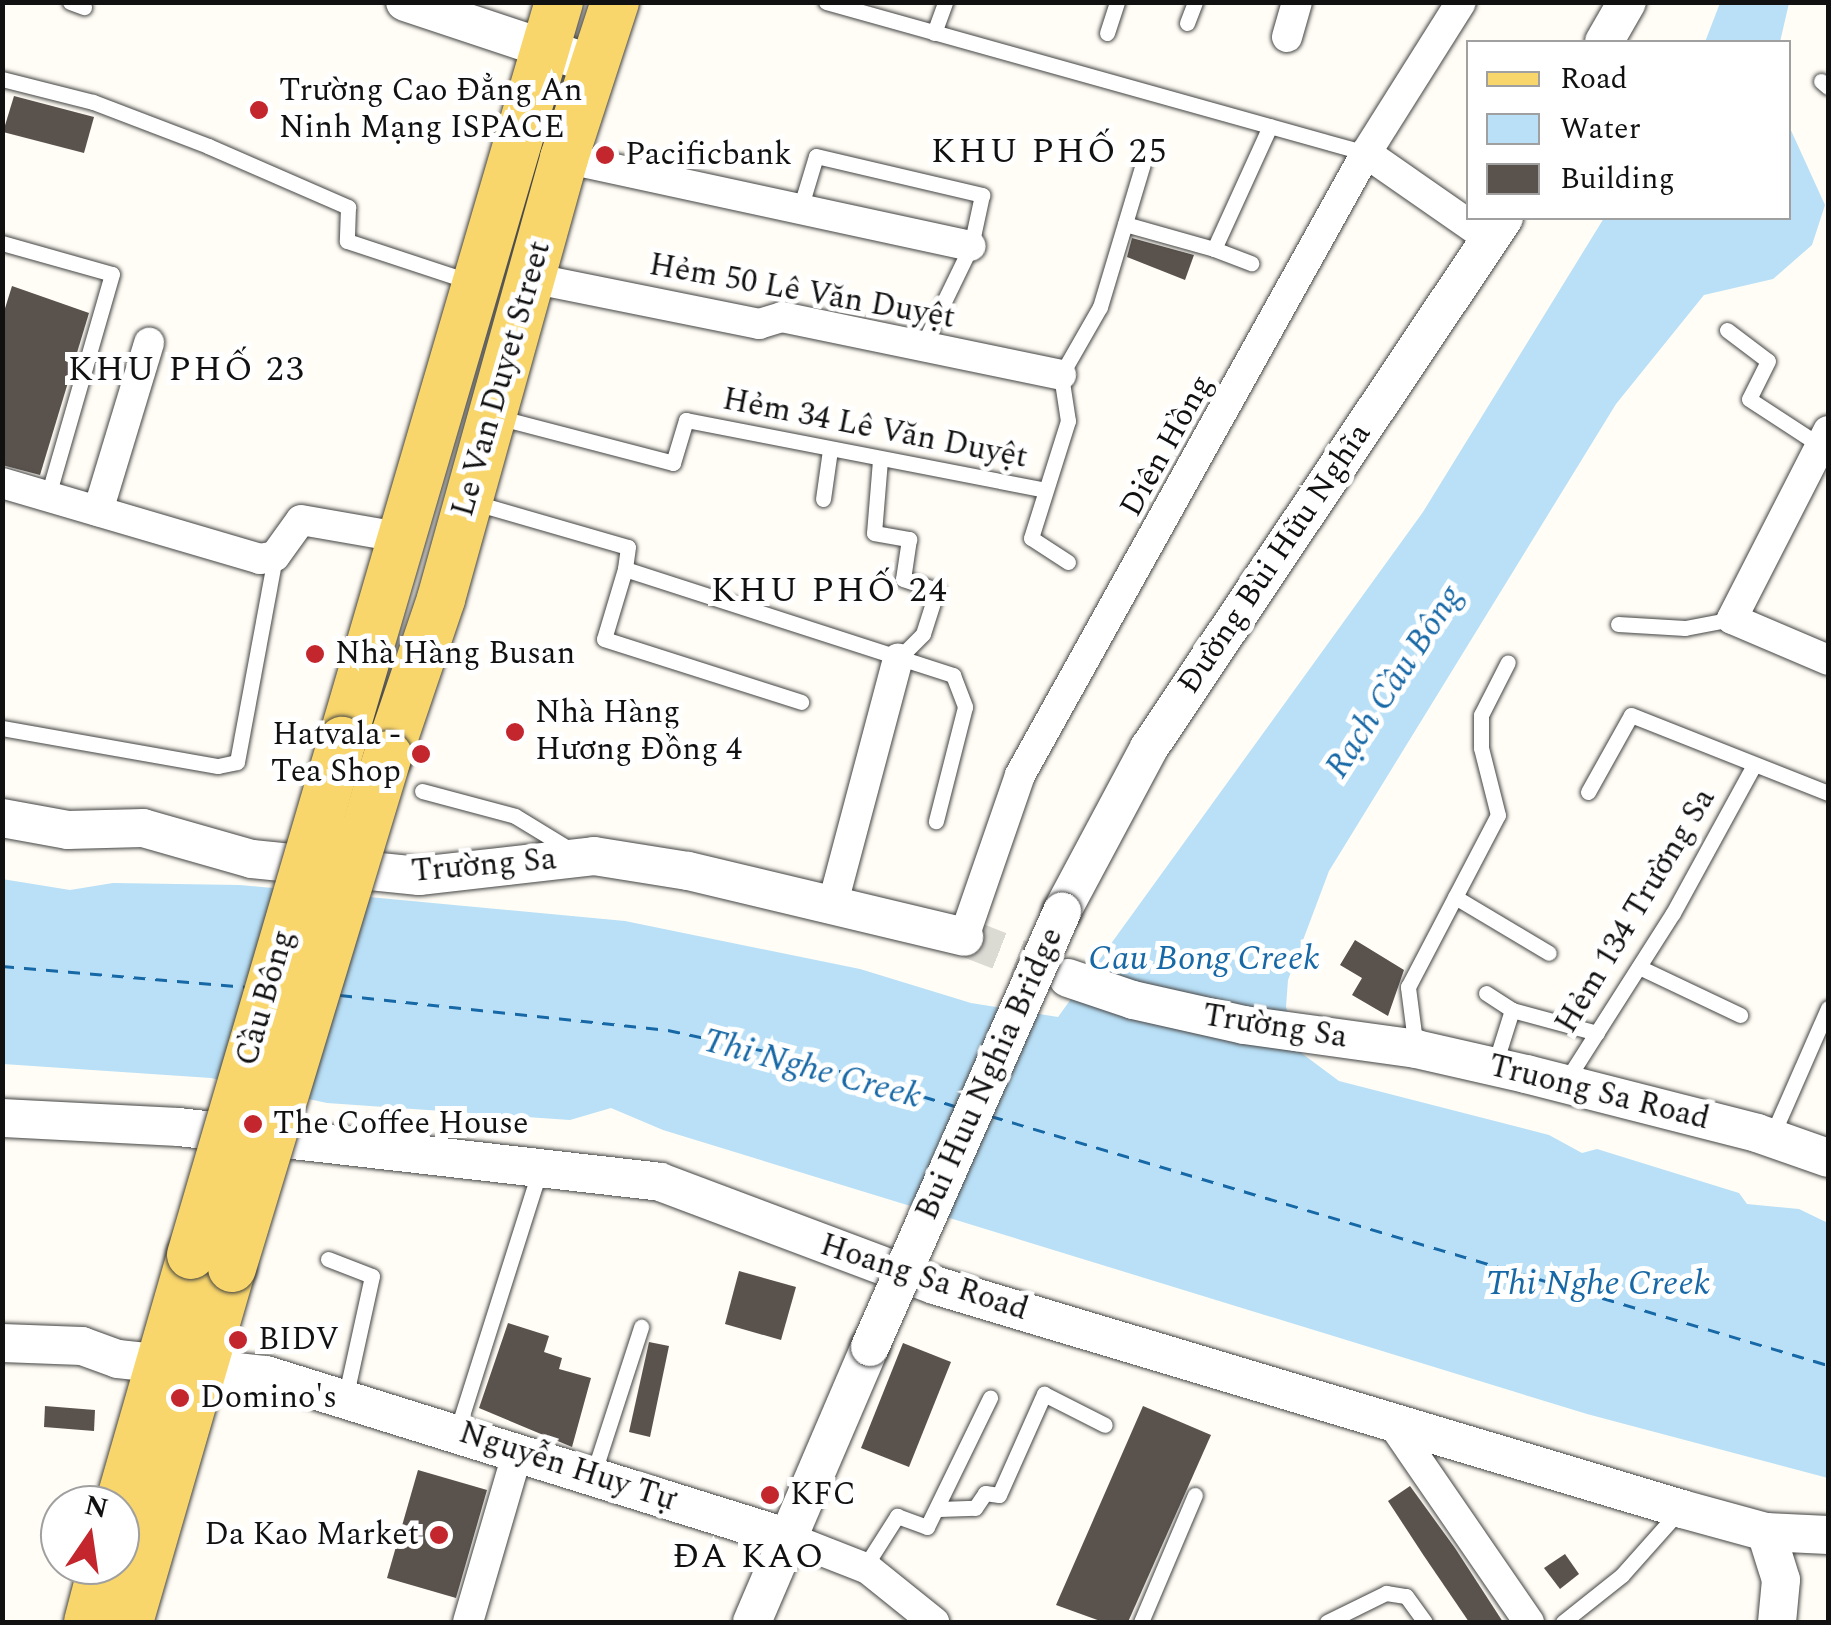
<!DOCTYPE html>
<html>
<head>
<meta charset="utf-8">
<style>
  body { margin:0 }
  #map { position:relative; width:1831px; height:1625px; overflow:hidden; background:#fffdf5; font-family:Spectral,serif }
  div>[style] { position:absolute }
  [style*='--x'] { left:calc(var(--x)*1px); top:calc(var(--y)*1px); width:calc(var(--w)*1px); rotate:calc(var(--a)*1deg) }
  .water>* { inset:0; background:#b9e0f7 }
  .ferry>* { height:2.5px; margin-top:-1.25px; transform-origin:0; background:repeating-linear-gradient(90deg,#1768a6 0 12px,transparent 0 22px) }
  .building>* { inset:0; background:#5a524d }
  .tertiary-tunnel>* { height:38px; margin-top:-19px; transform-origin:0; background:repeating-linear-gradient(90deg,#dbdad3 0 38px,transparent 0 57px) }
  .roads { filter:drop-shadow(0 0 2px #444) drop-shadow(0 0 2px #444) }
  .service>* { height:15px; margin:-7.5px; padding:0 7.5px; transform-origin:7.5px; border-radius:7.5px; background:#fff }
  .minor>* { height:30px; margin:-15px; padding:0 15px; transform-origin:15px; border-radius:15px; background:#fff }
  .tertiary>* { height:38px; margin:-19px; padding:0 19px; transform-origin:19px; border-radius:19px; background:#fff }
  .primary>* { height:48px; margin:-24px; padding:0 24px; transform-origin:24px; border-radius:24px; background:#f9d66b }
  .bridges { filter:drop-shadow(0 0 2px #444) drop-shadow(0 0 2px #444) }
  .tertiary-bridge>* { height:38px; margin:-19px; padding:0 19px; transform-origin:19px; border-radius:19px; background:#fff }
  .primary-bridge>* { height:48px; margin:-24px; padding:0 24px; transform-origin:24px; border-radius:24px; background:#f9d66b }
  .dots>* { width:28px; height:28px; translate:-50% -50%; box-sizing:border-box; border:5px solid #fff; border-radius:50% }
  span { translate:-50% -50%; white-space:nowrap; text-align:center; line-height:1.15; -webkit-text-stroke:10px #fff; paint-order:stroke }
  .poi-label { font-size:32px; color:#111 }
  .left { translate:0 -50%; text-align:left }
  .right { translate:-100% -50%; text-align:right }
  .street-label { font-size:32px; color:#111 }
  .neighbourhood-label { font-size:35px; color:#111; letter-spacing:2.5px }
  .water-label { font-size:35px; color:#1768a6; font-style:italic }
  .frame { position:absolute; inset:0; border:5px solid #111; pointer-events:none }
  .legend { position:absolute; left:1466px; top:40px; width:325px; height:180px; box-sizing:border-box; background:#fff; border:2px solid #a0a0a0; margin:0; padding:12px 18px; list-style:none; font-size:30px; color:#111 }
  .legend li { display:flex; align-items:center; gap:20px; height:50px }
  .legend b { width:50px; border:2px solid #a0a0a0 }
  .north { position:absolute; left:40px; top:1485px; width:100px; height:100px; box-sizing:border-box; background:#fff; border:2px solid #a0a0a0; border-radius:50%; rotate:13deg; font-size:28px; font-weight:700; line-height:40px; text-align:center; color:#111 }
  .north::after { content:''; display:block; margin:auto; width:35px; height:45px; background:#c4262e; clip-path:polygon(50% 0,100% 100%,50% 72%,0 100%) }
</style>
</head>
<body>
<div id="map">
  <div class="water">
    <i style="clip-path:polygon(1720px 3px,1789px 3px,1780px 42px,1705px 42px)"></i>
    <i style="clip-path:polygon(1789px 126px,1825px 205px,1812px 245px,1773px 279px,1704px 295px,1616px 404px,1329px 871px,1288px 980px,1286px 1007px,1300px 1052px,1339px 1081px,1549px 1135px,1582px 1153px,1597px 1149px,1739px 1193px,1747px 1204px,1799px 1209px,1828px 1223px,1828px 1478px,1587px 1414px,663px 1130px,611px 1108px,570px 1120px,327px 1103px,211px 1078px,3px 1064px,2px 879px,70px 890px,113px 883px,240px 885px,625px 921px,860px 969px,971px 1003px,1058px 1017px,1423px 512px,1604px 218px,1788px 218px)"></i>
  </div>
  <div class="ferry">
    <i style="--x:2;--y:966;--w:246;--a:4.9"></i>
    <i style="--x:340;--y:995;--w:330;--a:6.1"></i>
    <i style="--x:668;--y:1030;--w:132;--a:12.2"></i>
    <i style="--x:797;--y:1058;--w:165;--a:16.9"></i>
    <i style="--x:991;--y:1116;--w:873;--a:16.57"></i>
  </div>
  <div class="building">
    <i style="clip-path:polygon(14px 96px,94px 117px,84px 153px,3px 132px)"></i>
    <i style="clip-path:polygon(1132px 238px,1194px 255px,1185px 280px,1127px 257px)"></i>
    <i style="clip-path:polygon(12px 286px,89px 313px,40px 475px,2px 465px,2px 318px)"></i>
    <i style="clip-path:polygon(1355px 940px,1404px 970px,1388px 1016px,1352px 995px,1362px 978px,1340px 965px)"></i>
    <i style="clip-path:polygon(739px 1271px,796px 1287px,781px 1340px,725px 1324px)"></i>
    <i style="clip-path:polygon(508px 1323px,549px 1336px,544px 1352px,562px 1358px,559px 1369px,591px 1378px,572px 1447px,479px 1408px)"></i>
    <i style="clip-path:polygon(649px 1342px,669px 1346px,650px 1437px,629px 1432px)"></i>
    <i style="clip-path:polygon(903px 1343px,951px 1362px,909px 1467px,861px 1448px)"></i>
    <i style="clip-path:polygon(45px 1406px,95px 1410px,94px 1431px,44px 1427px)"></i>
    <i style="clip-path:polygon(1143px 1406px,1211px 1435px,1128px 1622px,1103px 1622px,1056px 1605px)"></i>
    <i style="clip-path:polygon(418px 1470px,487px 1490px,456px 1598px,387px 1578px)"></i>
    <i style="clip-path:polygon(1410px 1486px,1455px 1548px,1503px 1622px,1469px 1622px,1424px 1556px,1388px 1501px)"></i>
    <i style="clip-path:polygon(1565px 1554px,1579px 1574px,1560px 1589px,1544px 1568px)"></i>
  </div>
  <div class="tertiary-tunnel">
    <i style="--x:964;--y:937;--w:110;--a:21.4"></i>
  </div>
  <div class="roads">
    <div class="service">
      <i style="--x:70;--y:2;--w:15;--a:20"></i>
      <i style="--x:826;--y:2;--w:561;--a:15.62"></i>
      <i style="--x:1187;--y:23;--w:22;--a:-69"></i>
      <i style="--x:934;--y:33;--w:33;--a:-70"></i>
      <i style="--x:1107;--y:33;--w:33;--a:-72"></i>
      <i style="--x:2;--y:79;--w:94;--a:14.2"></i>
      <i style="--x:93;--y:102;--w:123;--a:20.9"></i>
      <i style="--x:208;--y:146;--w:153;--a:23.5"></i>
      <i style="--x:348;--y:207;--w:34;--a:92"></i>
      <i style="--x:347;--y:241;--w:134;--a:18.3"></i>
      <i style="--x:1821;--y:81;--w:9;--a:41"></i>
      <i style="--x:800;--y:209;--w:55;--a:-73.2"></i>
      <i style="--x:816;--y:156;--w:171;--a:13.2"></i>
      <i style="--x:982;--y:195;--w:52;--a:102.2"></i>
      <i style="--x:971;--y:246;--w:112;--a:115.9"></i>
      <i style="--x:1125;--y:224;--w:92;--a:15.7"></i>
      <i style="--x:1214;--y:249;--w:135;--a:-65.5"></i>
      <i style="--x:2;--y:243;--w:114;--a:15.7"></i>
      <i style="--x:112;--y:274;--w:231;--a:106.1"></i>
      <i style="--x:1214;--y:249;--w:40;--a:21"></i>
      <i style="--x:1727;--y:330;--w:51;--a:37.1"></i>
      <i style="--x:1768;--y:361;--w:42;--a:116.6"></i>
      <i style="--x:1749;--y:399;--w:86;--a:33.1"></i>
      <i style="--x:497;--y:417;--w:182;--a:14.6"></i>
      <i style="--x:673;--y:463;--w:45;--a:-73.2"></i>
      <i style="--x:686;--y:420;--w:366;--a:11"></i>
      <i style="--x:880;--y:460;--w:73;--a:94.7"></i>
      <i style="--x:874;--y:533;--w:36;--a:10"></i>
      <i style="--x:909;--y:539;--w:40;--a:98.5"></i>
      <i style="--x:903;--y:579;--w:36;--a:18"></i>
      <i style="--x:937;--y:590;--w:46;--a:107.7"></i>
      <i style="--x:923;--y:634;--w:35;--a:135"></i>
      <i style="--x:823;--y:499;--w:49;--a:-81.9"></i>
      <i style="--x:472;--y:502;--w:162;--a:16.1"></i>
      <i style="--x:628;--y:547;--w:22;--a:98"></i>
      <i style="--x:625;--y:569;--w:345;--a:17.9"></i>
      <i style="--x:953;--y:675;--w:34;--a:69"></i>
      <i style="--x:965;--y:707;--w:118;--a:104.3"></i>
      <i style="--x:1068;--y:562;--w:44;--a:-147"></i>
      <i style="--x:1031;--y:538;--w:123;--a:-72.5"></i>
      <i style="--x:1068;--y:421;--w:47;--a:-98.7"></i>
      <i style="--x:1061;--y:375;--w:78;--a:-60.2"></i>
      <i style="--x:1100;--y:307;--w:157;--a:-73.3"></i>
      <i style="--x:625;--y:569;--w:73;--a:106.7"></i>
      <i style="--x:604;--y:639;--w:207;--a:17.7"></i>
      <i style="--x:1618;--y:624;--w:67;--a:3.4"></i>
      <i style="--x:1685;--y:628;--w:48;--a:-10.8"></i>
      <i style="--x:2;--y:728;--w:219;--a:10"></i>
      <i style="--x:218;--y:766;--w:19;--a:-12"></i>
      <i style="--x:237;--y:762;--w:209;--a:-79.5"></i>
      <i style="--x:422;--y:791;--w:96;--a:15"></i>
      <i style="--x:515;--y:816;--w:69;--a:31.4"></i>
      <i style="--x:1588;--y:792;--w:88;--a:-60.8"></i>
      <i style="--x:1631;--y:715;--w:212;--a:21.6"></i>
      <i style="--x:1455;--y:897;--w:109;--a:30.8"></i>
      <i style="--x:1639;--y:967;--w:112;--a:25.4"></i>
      <i style="--x:1486;--y:993;--w:31;--a:33"></i>
      <i style="--x:1416;--y:1049;--w:63;--a:-97.4"></i>
      <i style="--x:1408;--y:987;--w:194;--a:-62.4"></i>
      <i style="--x:1498;--y:815;--w:69;--a:-104.2"></i>
      <i style="--x:1481;--y:748;--w:33;--a:-90"></i>
      <i style="--x:1481;--y:715;--w:59;--a:-63"></i>
      <i style="--x:1494;--y:1067;--w:60;--a:-72.5"></i>
      <i style="--x:1512;--y:1010;--w:88;--a:15.1"></i>
      <i style="--x:1564;--y:1084;--w:203;--a:-57.5"></i>
      <i style="--x:1673;--y:913;--w:169;--a:-61.3"></i>
      <i style="--x:1771;--y:1138;--w:142;--a:-66.3"></i>
      <i style="--x:328;--y:1259;--w:47;--a:21.1"></i>
      <i style="--x:372;--y:1276;--w:126;--a:102.4"></i>
      <i style="--x:457;--y:1431;--w:275;--a:-72.4"></i>
      <i style="--x:593;--y:1475;--w:156;--a:-72"></i>
      <i style="--x:939;--y:1509;--w:36;--a:-2"></i>
      <i style="--x:975;--y:1508;--w:18;--a:-56"></i>
      <i style="--x:985;--y:1493;--w:14;--a:8"></i>
      <i style="--x:999;--y:1495;--w:111;--a:-66"></i>
      <i style="--x:1044;--y:1394;--w:68;--a:26.9"></i>
      <i style="--x:864;--y:1568;--w:62;--a:-57.6"></i>
      <i style="--x:897;--y:1516;--w:32;--a:20"></i>
      <i style="--x:927;--y:1527;--w:144;--a:-64"></i>
      <i style="--x:1141;--y:1622;--w:138;--a:-67"></i>
      <i style="--x:1327;--y:1622;--w:66;--a:-26.2"></i>
      <i style="--x:1386;--y:1593;--w:20;--a:9"></i>
      <i style="--x:1406;--y:1596;--w:32;--a:54"></i>
      <i style="--x:1563;--y:1622;--w:75;--a:-38.5"></i>
      <i style="--x:1622;--y:1575;--w:86;--a:-48.3"></i>
    </div>
    <div class="minor">
      <i style="--x:1287;--y:37;--w:36;--a:-74"></i>
      <i style="--x:1366;--y:153;--w:152;--a:34.8"></i>
      <i style="--x:564;--y:158;--w:416;--a:12.2"></i>
      <i style="--x:531;--y:278;--w:233;--a:11.4"></i>
      <i style="--x:759;--y:324;--w:24;--a:-17"></i>
      <i style="--x:782;--y:317;--w:285;--a:11.7"></i>
      <i style="--x:1828;--y:431;--w:211;--a:117.1"></i>
      <i style="--x:1732;--y:619;--w:104;--a:23.1"></i>
      <i style="--x:2;--y:483;--w:269;--a:16.4"></i>
      <i style="--x:260;--y:559;--w:15;--a:-11"></i>
      <i style="--x:275;--y:556;--w:44;--a:-54.2"></i>
      <i style="--x:301;--y:520;--w:105;--a:9.9"></i>
      <i style="--x:98;--y:511;--w:176;--a:-73.1"></i>
      <i style="--x:833;--y:903;--w:253;--a:-75.1"></i>
      <i style="--x:964;--y:937;--w:171;--a:-70.9"></i>
      <i style="--x:1020;--y:775;--w:712;--a:-60.91"></i>
      <i style="--x:1366;--y:153;--w:178;--a:-57.8"></i>
      <i style="--x:1388;--y:1417;--w:249;--a:55.5"></i>
      <i style="--x:789;--y:1538;--w:85;--a:21.4"></i>
      <i style="--x:868;--y:1569;--w:85;--a:38.8"></i>
      <i style="--x:468;--y:1622;--w:178;--a:-73.7"></i>
    </div>
    <div class="tertiary">
      <i style="--x:405;--y:2;--w:199;--a:18.4"></i>
      <i style="--x:1604;--y:42;--w:46;--a:-60.1"></i>
      <i style="--x:2;--y:818;--w:67;--a:10.3"></i>
      <i style="--x:68;--y:830;--w:75;--a:-1.5"></i>
      <i style="--x:143;--y:828;--w:113;--a:15.9"></i>
      <i style="--x:252;--y:859;--w:168;--a:5.8"></i>
      <i style="--x:419;--y:876;--w:176;--a:-6.5"></i>
      <i style="--x:594;--y:856;--w:95;--a:9.1"></i>
      <i style="--x:688;--y:871;--w:284;--a:13.4"></i>
      <i style="--x:1062;--y:911;--w:185;--a:-61.9"></i>
      <i style="--x:1149;--y:748;--w:638;--a:-56.19"></i>
      <i style="--x:1068;--y:978;--w:69;--a:18.7"></i>
      <i style="--x:1133;--y:1000;--w:114;--a:12.7"></i>
      <i style="--x:1244;--y:1025;--w:174;--a:7.9"></i>
      <i style="--x:1416;--y:1049;--w:113;--a:12.8"></i>
      <i style="--x:1526;--y:1074;--w:238;--a:14.3"></i>
      <i style="--x:1757;--y:1133;--w:75;--a:19.4"></i>
      <i style="--x:2;--y:1118;--w:177;--a:2.9"></i>
      <i style="--x:179;--y:1127;--w:484;--a:6.5"></i>
      <i style="--x:660;--y:1182;--w:293;--a:20.6"></i>
      <i style="--x:934;--y:1285;--w:781;--a:16.67"></i>
      <i style="--x:1682;--y:1509;--w:87;--a:15.3"></i>
      <i style="--x:1766;--y:1532;--w:62;--a:2.8"></i>
      <i style="--x:2;--y:1343;--w:80;--a:2.1"></i>
      <i style="--x:82;--y:1346;--w:38;--a:20"></i>
      <i style="--x:118;--y:1359;--w:149;--a:6.2"></i>
      <i style="--x:266;--y:1375;--w:548;--a:17.31"></i>
      <i style="--x:1766;--y:1532;--w:50;--a:72.6"></i>
      <i style="--x:1781;--y:1580;--w:42;--a:95.4"></i>
      <i style="--x:752;--y:1622;--w:299;--a:-66.8"></i>
    </div>
    <div class="primary">
      <i style="--x:342;--y:741;--w:770;--a:-73.64"></i>
      <i style="--x:388;--y:755;--w:165;--a:-71.2"></i>
      <i style="--x:441;--y:599;--w:458;--a:-74.4"></i>
      <i style="--x:564;--y:158;--w:164;--a:-71.9"></i>
      <i style="--x:119;--y:1505;--w:260;--a:-73.9"></i>
      <i style="--x:88;--y:1622;--w:59;--a:-75.3"></i>
      <i style="--x:129;--y:1622;--w:369;--a:-73.8"></i>
    </div>
  </div>
  <div class="bridges">
    <div class="tertiary-bridge">
      <i style="--x:870;--y:1347;--w:476;--a:-66.2"></i>
    </div>
    <div class="primary-bridge">
      <i style="--x:191;--y:1255;--w:536;--a:-73.63"></i>
      <i style="--x:232;--y:1268;--w:536;--a:-73.09"></i>
    </div>
  </div>
  <div class="dots">
    <i style="left:259px;top:110px;background:#c4262e"></i>
    <i style="left:605px;top:155px;background:#c4262e"></i>
    <i style="left:315px;top:654px;background:#c4262e"></i>
    <i style="left:515px;top:732px;background:#c4262e"></i>
    <i style="left:421px;top:754px;background:#c4262e"></i>
    <i style="left:253px;top:1124px;background:#c4262e"></i>
    <i style="left:238px;top:1340px;background:#c4262e"></i>
    <i style="left:180px;top:1398px;background:#c4262e"></i>
    <i style="left:770px;top:1495px;background:#c4262e"></i>
    <i style="left:439px;top:1535px;background:#c4262e"></i>
  </div>
  <div class="poi-label">
    <span class="left" style="left:279px;top:110px">Trường Cao Đẳng An<br>Ninh Mạng ISPACE</span>
    <span class="left" style="left:625px;top:155px">Pacificbank</span>
    <span class="left" style="left:335px;top:654px">Nhà Hàng Busan</span>
    <span class="left" style="left:535px;top:732px">Nhà Hàng<br>Hương Đồng 4</span>
    <span class="right" style="left:401px;top:754px">Hatvala -<br>Tea Shop</span>
    <span class="left" style="left:273px;top:1124px">The Coffee House</span>
    <span class="left" style="left:258px;top:1340px">BIDV</span>
    <span class="left" style="left:200px;top:1398px">Domino's</span>
    <span class="left" style="left:790px;top:1495px">KFC</span>
    <span class="right" style="left:419px;top:1535px">Da Kao Market</span>
  </div>
  <div class="street-label">
    <span style="left:802px;top:292px;rotate:10deg">Hẻm 50 Lê Văn Duyệt</span>
    <span style="left:502px;top:379px;rotate:-74deg">Le Van Duyet Street</span>
    <span style="left:875px;top:429px;rotate:11deg">Hẻm 34 Lê Văn Duyệt</span>
    <span style="left:1167px;top:446px;rotate:-61deg">Diên Hồng</span>
    <span style="left:1275px;top:559px;rotate:-56deg">Đường Bùi Hữu Nghĩa</span>
    <span style="left:484px;top:866px;rotate:-5deg">Trường Sa</span>
    <span style="left:1636px;top:911px;rotate:-59deg">Hẻm 134 Trường Sa</span>
    <span style="left:266px;top:998px;rotate:-74deg">Cầu Bông</span>
    <span style="left:1275px;top:1027px;rotate:9deg">Trường Sa</span>
    <span style="left:990px;top:1074px;rotate:-66deg">Bui Huu Nghia Bridge</span>
    <span style="left:1599px;top:1093px;rotate:14deg">Truong Sa Road</span>
    <span style="left:924px;top:1278px;rotate:18deg">Hoang Sa Road</span>
    <span style="left:567px;top:1467px;rotate:18deg">Nguyễn Huy Tự</span>
  </div>
  <div class="neighbourhood-label">
    <span style="left:1050px;top:152px">KHU PHỐ 25</span>
    <span style="left:187px;top:370px">KHU PHỐ 23</span>
    <span style="left:830px;top:591px">KHU PHỐ 24</span>
    <span style="left:749px;top:1557px">ĐA KAO</span>
  </div>
  <div class="water-label">
    <span style="left:1394px;top:682px;rotate:-57deg">Rạch Cầu Bông</span>
    <span style="left:1204px;top:959px">Cau Bong Creek</span>
    <span style="left:812px;top:1069px;rotate:15deg">Thi Nghe Creek</span>
    <span style="left:1598px;top:1284px">Thi Nghe Creek</span>
  </div>
  <div class="frame"></div>
  <ul class="legend">
  <li><b style="height:12px;background:#f9d66b"></b>Road</li>
  <li><b style="height:28px;background:#b9e0f7"></b>Water</li>
  <li><b style="height:28px;background:#5a524d"></b>Building</li>
  </ul>
  <div class="north">N</div>
</div>
</body>
</html>
